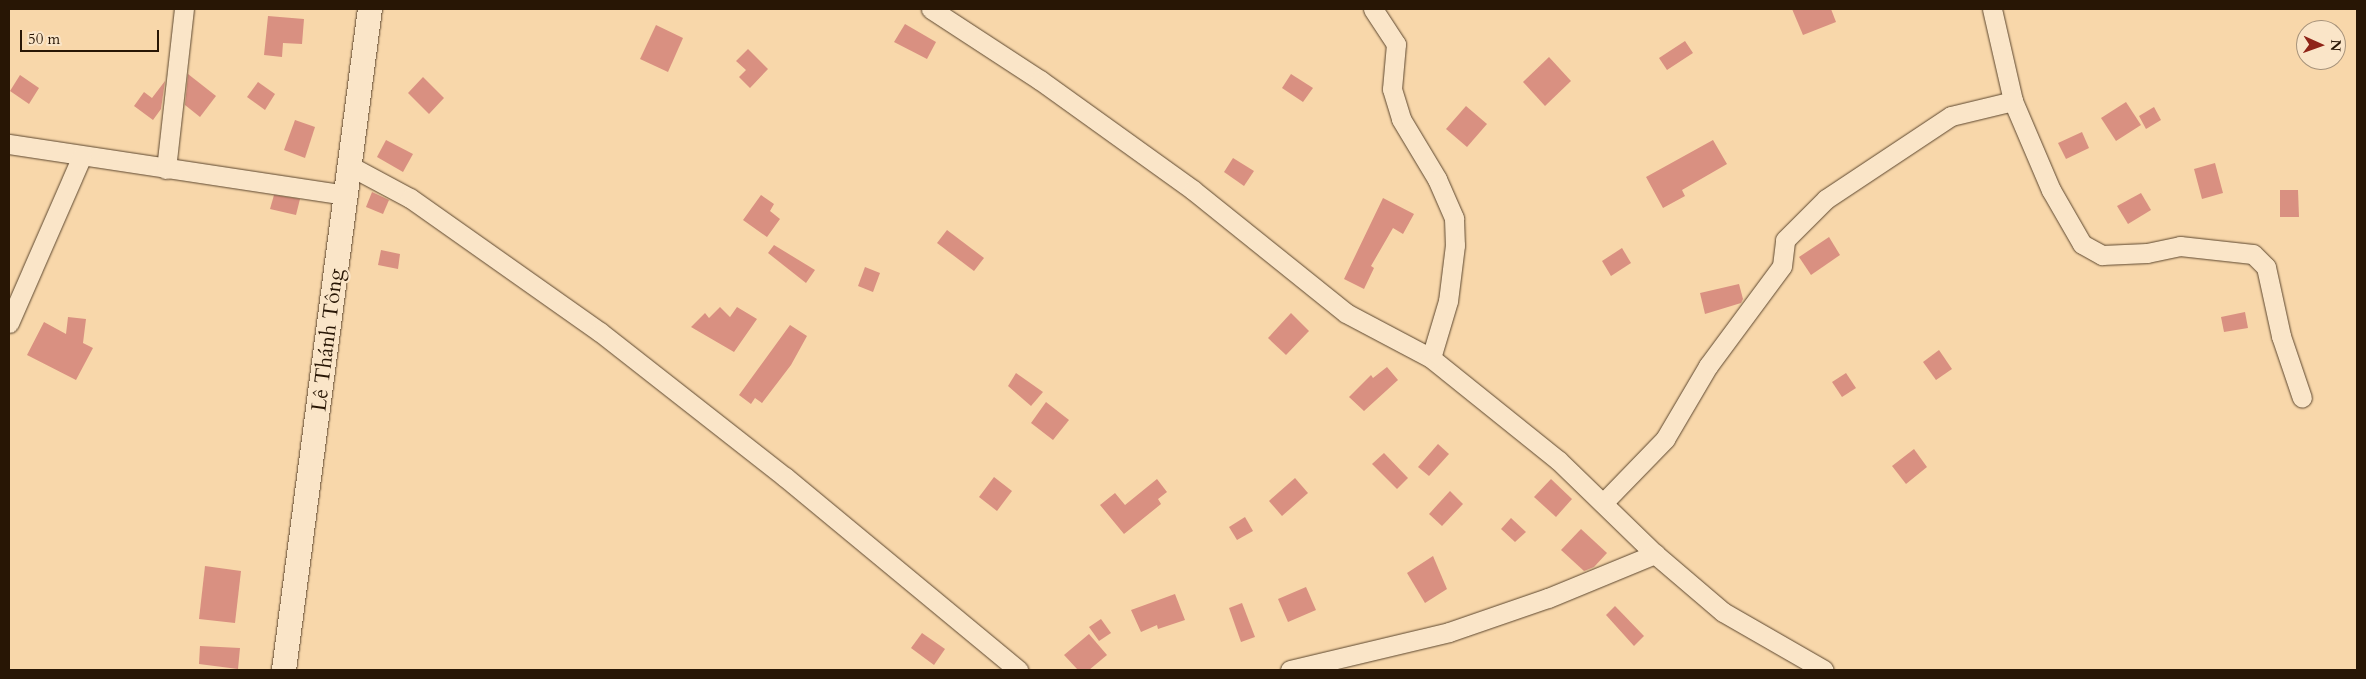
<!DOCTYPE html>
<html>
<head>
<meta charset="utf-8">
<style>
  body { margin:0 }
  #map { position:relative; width:2366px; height:679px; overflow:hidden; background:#f8d7aa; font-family:Cardo,serif }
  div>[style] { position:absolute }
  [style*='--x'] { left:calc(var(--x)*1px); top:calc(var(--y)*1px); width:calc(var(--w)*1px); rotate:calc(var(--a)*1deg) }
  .building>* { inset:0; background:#d99081 }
  .roads { filter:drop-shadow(0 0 1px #5c462e) drop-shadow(0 0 1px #5c462e) }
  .minor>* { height:19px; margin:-9.5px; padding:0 9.5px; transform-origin:9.5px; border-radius:9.5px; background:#fae5c8 }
  .tertiary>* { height:24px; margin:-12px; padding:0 12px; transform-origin:12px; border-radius:12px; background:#fae5c8 }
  span { translate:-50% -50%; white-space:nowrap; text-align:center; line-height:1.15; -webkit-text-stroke:4.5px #fae5c8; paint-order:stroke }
  .street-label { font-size:21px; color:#281605 }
  .frame { position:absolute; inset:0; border:10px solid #281605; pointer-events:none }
  .north { position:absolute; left:2296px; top:20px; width:50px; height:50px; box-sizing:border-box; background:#fae5c8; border:1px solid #a6927a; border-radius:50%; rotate:92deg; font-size:14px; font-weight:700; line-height:20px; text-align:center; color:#281605 }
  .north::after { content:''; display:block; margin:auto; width:18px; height:22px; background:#8f2418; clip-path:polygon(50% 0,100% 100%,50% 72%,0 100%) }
  .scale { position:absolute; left:20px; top:30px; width:139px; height:22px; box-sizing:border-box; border:2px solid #281605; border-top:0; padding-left:6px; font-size:15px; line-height:18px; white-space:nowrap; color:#281605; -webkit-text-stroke:4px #fae5c8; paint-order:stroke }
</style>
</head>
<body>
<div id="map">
  <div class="building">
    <i style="clip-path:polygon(1792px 9px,1831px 9px,1836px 22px,1803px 35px)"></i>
    <i style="clip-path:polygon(268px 16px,304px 19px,302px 44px,283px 43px,282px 57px,264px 55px)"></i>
    <i style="clip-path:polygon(905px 24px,936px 42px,927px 59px,894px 42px)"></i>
    <i style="clip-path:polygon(656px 25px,683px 38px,668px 72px,640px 59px)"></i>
    <i style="clip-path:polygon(1685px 41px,1693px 53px,1667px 70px,1659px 58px)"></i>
    <i style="clip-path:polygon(748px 49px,768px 69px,750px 88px,739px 77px,746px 70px,736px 61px)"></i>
    <i style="clip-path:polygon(1549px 57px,1571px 81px,1545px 106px,1523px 82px)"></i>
    <i style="clip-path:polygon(188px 74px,216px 96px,200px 117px,185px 105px)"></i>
    <i style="clip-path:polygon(1291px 74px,1313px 88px,1303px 102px,1282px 88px)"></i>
    <i style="clip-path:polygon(20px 75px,39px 88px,29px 104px,10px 91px)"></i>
    <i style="clip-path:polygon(423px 77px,444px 98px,429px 114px,408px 93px)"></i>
    <i style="clip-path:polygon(165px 81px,161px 109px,153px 120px,134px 106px,144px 92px,152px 98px)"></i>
    <i style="clip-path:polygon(258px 82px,275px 94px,265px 110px,247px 97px)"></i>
    <i style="clip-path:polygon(2126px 102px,2141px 125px,2116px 141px,2101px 118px)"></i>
    <i style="clip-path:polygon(1466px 106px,1487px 124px,1467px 147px,1446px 129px)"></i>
    <i style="clip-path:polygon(2154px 107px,2161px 120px,2146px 129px,2139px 116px)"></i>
    <i style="clip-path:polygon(295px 120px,315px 127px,305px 158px,284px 150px)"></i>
    <i style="clip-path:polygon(2082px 132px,2089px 148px,2066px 159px,2058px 143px)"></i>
    <i style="clip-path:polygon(386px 140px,413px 154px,403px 172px,377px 157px)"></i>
    <i style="clip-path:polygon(1713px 140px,1727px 164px,1682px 190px,1685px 196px,1663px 208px,1646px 177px)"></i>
    <i style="clip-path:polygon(1233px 158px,1254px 171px,1244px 186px,1224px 172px)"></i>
    <i style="clip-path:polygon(2215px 163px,2223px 193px,2202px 199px,2194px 169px)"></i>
    <i style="clip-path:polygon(2280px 190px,2298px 190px,2299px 217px,2280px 217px)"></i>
    <i style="clip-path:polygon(372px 192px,389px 200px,383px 214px,366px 207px)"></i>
    <i style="clip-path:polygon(2141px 193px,2151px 210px,2128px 224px,2117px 206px)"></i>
    <i style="clip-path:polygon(274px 195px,300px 199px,296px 215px,270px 209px)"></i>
    <i style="clip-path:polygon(761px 195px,774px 204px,770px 211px,780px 219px,767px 237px,743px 220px)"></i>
    <i style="clip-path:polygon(1383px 198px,1414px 214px,1403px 234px,1393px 228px,1371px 266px,1374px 268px,1364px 289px,1344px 279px)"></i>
    <i style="clip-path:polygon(947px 230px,984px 258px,974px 271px,937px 243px)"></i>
    <i style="clip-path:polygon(1829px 237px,1840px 255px,1811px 275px,1799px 257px)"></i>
    <i style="clip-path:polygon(774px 245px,815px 270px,806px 283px,768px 253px)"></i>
    <i style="clip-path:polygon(1622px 248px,1631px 263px,1611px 276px,1602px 261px)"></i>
    <i style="clip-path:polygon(381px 250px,400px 254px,398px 269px,378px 265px)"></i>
    <i style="clip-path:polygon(865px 267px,880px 273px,873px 292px,858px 286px)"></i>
    <i style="clip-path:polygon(1739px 284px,1743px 299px,1741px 303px,1705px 314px,1700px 293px)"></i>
    <i style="clip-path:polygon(720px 307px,730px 317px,737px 307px,757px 319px,734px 352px,691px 327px,705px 313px,709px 318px)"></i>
    <i style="clip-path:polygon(2245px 312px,2248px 328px,2224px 332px,2221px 317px)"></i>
    <i style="clip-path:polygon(1291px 313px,1309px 331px,1286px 355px,1268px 338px)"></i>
    <i style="clip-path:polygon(68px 317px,86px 319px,83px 343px,93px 348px,76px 380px,27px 355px,44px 322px,66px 334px)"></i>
    <i style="clip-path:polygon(790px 325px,807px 336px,791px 365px,762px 403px,755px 398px,751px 404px,739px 395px)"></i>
    <i style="clip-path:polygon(1939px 350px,1952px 369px,1936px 380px,1923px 362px)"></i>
    <i style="clip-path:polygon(1387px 367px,1398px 380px,1364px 411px,1349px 397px,1371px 375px,1373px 378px)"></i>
    <i style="clip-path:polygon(1016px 373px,1043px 392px,1031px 406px,1008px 386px)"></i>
    <i style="clip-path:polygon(1846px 373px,1856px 388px,1842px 397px,1832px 382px)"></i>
    <i style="clip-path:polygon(1046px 402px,1069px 420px,1053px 440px,1031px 423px)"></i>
    <i style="clip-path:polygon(1438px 444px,1449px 454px,1429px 476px,1418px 467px)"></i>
    <i style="clip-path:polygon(1914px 449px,1927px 467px,1906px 484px,1892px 466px)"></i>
    <i style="clip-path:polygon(1384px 453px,1408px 478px,1397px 489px,1372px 464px)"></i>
    <i style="clip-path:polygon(994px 477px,1012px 491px,997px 511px,979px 497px)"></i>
    <i style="clip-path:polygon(1295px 478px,1308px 493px,1282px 516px,1269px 501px)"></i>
    <i style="clip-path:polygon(1157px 479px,1167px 492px,1158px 499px,1161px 504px,1124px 534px,1100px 505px,1115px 493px,1125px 505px)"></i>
    <i style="clip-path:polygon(1551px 479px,1572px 499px,1556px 517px,1534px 497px)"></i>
    <i style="clip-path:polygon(1450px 491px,1463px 504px,1442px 526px,1429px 514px)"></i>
    <i style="clip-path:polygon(1245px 517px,1253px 531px,1237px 540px,1229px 527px)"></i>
    <i style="clip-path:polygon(1511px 518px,1526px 532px,1515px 542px,1501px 529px)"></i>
    <i style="clip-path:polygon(1581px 529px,1607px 553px,1594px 567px,1584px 571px,1561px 550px)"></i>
    <i style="clip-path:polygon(1433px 556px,1447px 589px,1425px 603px,1407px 573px)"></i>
    <i style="clip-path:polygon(205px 566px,241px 571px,235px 623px,199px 619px)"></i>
    <i style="clip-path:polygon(1306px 587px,1316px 610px,1288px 622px,1278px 599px)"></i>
    <i style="clip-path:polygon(1175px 594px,1185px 620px,1158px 629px,1157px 625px,1141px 632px,1131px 610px)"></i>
    <i style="clip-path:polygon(1242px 603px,1255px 637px,1241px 642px,1229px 608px)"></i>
    <i style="clip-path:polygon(1615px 606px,1644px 636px,1634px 646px,1606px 615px)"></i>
    <i style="clip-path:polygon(1101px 619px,1111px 633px,1099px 641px,1089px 627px)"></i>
    <i style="clip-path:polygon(922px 633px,945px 649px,934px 665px,911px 648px)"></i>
    <i style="clip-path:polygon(1089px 634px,1107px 655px,1089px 670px,1078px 670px,1064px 655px)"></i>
    <i style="clip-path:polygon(200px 646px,240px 648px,238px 669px,199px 664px)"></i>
  </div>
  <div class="roads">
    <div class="minor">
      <i style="--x:931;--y:9;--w:130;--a:33.1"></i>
      <i style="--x:1040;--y:80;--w:188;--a:35.7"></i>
      <i style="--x:1193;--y:190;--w:196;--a:38.8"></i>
      <i style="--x:1346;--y:313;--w:96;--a:27.9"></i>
      <i style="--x:1431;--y:358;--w:163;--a:38.8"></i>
      <i style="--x:1558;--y:460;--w:135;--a:44.1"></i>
      <i style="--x:1655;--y:554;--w:89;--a:40.5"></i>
      <i style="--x:1723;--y:612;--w:116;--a:29.9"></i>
      <i style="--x:1373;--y:9;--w:42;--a:56.7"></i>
      <i style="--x:1396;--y:44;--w:45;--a:95.1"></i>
      <i style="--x:1392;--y:89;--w:31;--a:73"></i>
      <i style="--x:1401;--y:119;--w:70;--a:59"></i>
      <i style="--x:1437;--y:179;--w:43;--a:66.4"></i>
      <i style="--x:1454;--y:218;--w:27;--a:88"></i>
      <i style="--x:1455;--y:245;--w:56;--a:97.1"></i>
      <i style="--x:1448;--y:301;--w:59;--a:106.6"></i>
      <i style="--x:1992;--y:9;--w:94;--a:77.1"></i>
      <i style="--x:2013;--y:101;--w:97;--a:66.9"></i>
      <i style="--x:2051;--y:190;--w:62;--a:60.1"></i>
      <i style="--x:2082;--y:244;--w:23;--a:29"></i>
      <i style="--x:2102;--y:255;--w:45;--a:-2.5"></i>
      <i style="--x:2147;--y:253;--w:34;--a:-12"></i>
      <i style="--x:2180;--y:246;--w:73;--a:6.3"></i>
      <i style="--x:2253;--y:254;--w:18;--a:45"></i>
      <i style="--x:2266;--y:267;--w:71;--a:77.7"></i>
      <i style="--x:2281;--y:336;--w:65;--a:71.3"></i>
      <i style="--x:9;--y:144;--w:341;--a:8.6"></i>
      <i style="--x:350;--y:166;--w:68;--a:28.1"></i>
      <i style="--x:410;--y:198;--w:232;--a:35.2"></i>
      <i style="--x:600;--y:332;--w:235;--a:38.1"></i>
      <i style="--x:785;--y:477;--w:303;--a:39.6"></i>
      <i style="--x:166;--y:169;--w:161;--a:-83.6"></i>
      <i style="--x:9;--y:323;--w:182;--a:-66.4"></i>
      <i style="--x:1604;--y:502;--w:88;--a:-45.9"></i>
      <i style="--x:1665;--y:439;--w:85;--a:-59.5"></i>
      <i style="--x:1708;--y:366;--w:124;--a:-53.5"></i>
      <i style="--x:1782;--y:266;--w:26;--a:-83"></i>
      <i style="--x:1785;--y:240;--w:58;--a:-45"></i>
      <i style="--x:1826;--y:199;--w:150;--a:-33.6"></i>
      <i style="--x:1951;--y:116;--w:64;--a:-13.6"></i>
      <i style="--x:1290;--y:670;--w:163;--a:-13.4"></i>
      <i style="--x:1449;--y:632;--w:105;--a:-19"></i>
      <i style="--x:1548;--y:598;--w:116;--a:-22.4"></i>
    </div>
    <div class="tertiary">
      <i style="--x:284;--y:670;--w:667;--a:-82.59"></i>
    </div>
  </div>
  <div class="street-label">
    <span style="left:328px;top:340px;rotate:-83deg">Lê Thánh Tông</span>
  </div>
  <div class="frame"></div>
  <div class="north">N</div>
  <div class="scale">50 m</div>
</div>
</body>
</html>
